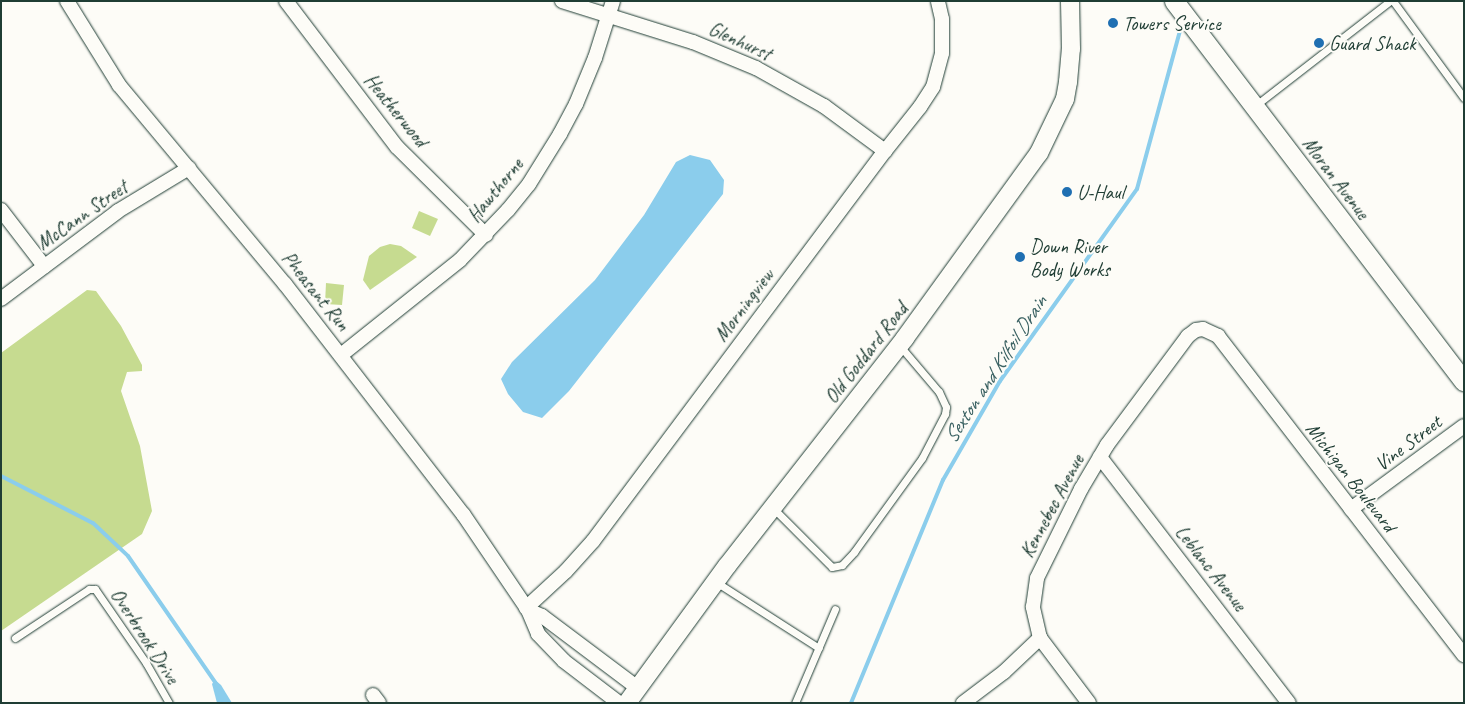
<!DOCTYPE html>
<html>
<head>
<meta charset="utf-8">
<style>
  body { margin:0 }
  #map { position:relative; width:1465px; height:704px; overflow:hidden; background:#fdfcf7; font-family:Caveat,sans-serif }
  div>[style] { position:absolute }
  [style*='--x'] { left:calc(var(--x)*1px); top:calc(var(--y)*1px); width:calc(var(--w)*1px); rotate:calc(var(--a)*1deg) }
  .green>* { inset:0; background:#c6db90 }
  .water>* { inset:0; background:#8bcdec }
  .stream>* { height:4px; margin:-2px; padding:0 2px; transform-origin:2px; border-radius:2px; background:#8bcdec }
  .roads { filter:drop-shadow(0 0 1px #1f3d34) drop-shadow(0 0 1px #1f3d34) }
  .service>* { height:7px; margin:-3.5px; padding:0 3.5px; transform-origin:3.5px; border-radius:3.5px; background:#fdfcf7 }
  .minor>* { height:14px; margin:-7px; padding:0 7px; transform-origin:7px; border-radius:7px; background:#fdfcf7 }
  .tertiary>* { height:18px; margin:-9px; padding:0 9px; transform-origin:9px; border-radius:9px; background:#fdfcf7 }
  .secondary>* { height:19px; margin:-9.5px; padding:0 9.5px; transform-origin:9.5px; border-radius:9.5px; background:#fdfcf7 }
  .dots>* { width:14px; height:14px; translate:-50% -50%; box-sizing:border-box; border:2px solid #fdfcf7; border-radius:50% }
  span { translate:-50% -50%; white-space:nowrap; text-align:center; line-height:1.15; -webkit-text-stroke:4px #fdfcf7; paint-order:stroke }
  .poi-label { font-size:20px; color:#1f3d34 }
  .left { translate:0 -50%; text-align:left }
  .street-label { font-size:20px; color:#1f3d34 }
  .water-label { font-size:21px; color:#3a6162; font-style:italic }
  .frame { position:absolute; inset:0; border:2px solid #1f3d34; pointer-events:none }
</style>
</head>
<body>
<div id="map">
  <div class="green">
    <i style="clip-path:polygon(419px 211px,438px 219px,430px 236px,412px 228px)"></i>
    <i style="clip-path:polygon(390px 244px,401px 246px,417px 257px,370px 290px,363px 280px,369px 256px,380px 247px)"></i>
    <i style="clip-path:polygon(326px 283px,344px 285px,342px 305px,325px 304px)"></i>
    <i style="clip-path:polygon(87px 290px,96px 291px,121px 326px,142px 365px,142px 371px,127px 372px,121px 391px,140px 446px,152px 511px,142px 534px,1px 631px,1px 353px)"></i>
  </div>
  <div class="water">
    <i style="clip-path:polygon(690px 155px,710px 160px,724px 180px,723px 194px,569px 391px,542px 418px,523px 412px,508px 394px,501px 379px,512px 362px,595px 280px,644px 215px,676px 162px)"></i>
    <i style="clip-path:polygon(215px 680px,221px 685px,232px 703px,217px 703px,212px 684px)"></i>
  </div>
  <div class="stream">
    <i style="--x:1;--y:476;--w:103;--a:27.1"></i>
    <i style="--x:93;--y:523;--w:48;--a:43.3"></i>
    <i style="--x:128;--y:556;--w:157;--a:55.4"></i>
    <i style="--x:851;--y:703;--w:241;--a:-67.6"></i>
    <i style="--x:943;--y:480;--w:114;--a:-60.1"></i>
    <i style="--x:1000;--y:381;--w:236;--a:-54.5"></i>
    <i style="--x:1137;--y:189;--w:172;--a:-74.8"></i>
  </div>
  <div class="roads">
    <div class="service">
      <i style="--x:1393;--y:1;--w:120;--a:53.8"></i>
      <i style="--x:1256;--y:105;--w:170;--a:-37.8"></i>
      <i style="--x:773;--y:508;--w:83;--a:45"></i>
      <i style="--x:832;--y:567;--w:10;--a:-11"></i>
      <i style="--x:842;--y:565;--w:18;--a:-47"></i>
      <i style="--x:854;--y:552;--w:116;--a:-54.1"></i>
      <i style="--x:922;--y:458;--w:50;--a:-62.4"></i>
      <i style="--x:945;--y:414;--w:7;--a:-82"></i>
      <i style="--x:946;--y:407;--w:17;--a:-115"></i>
      <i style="--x:939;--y:392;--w:60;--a:-130.3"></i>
      <i style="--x:716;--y:582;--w:122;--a:32.7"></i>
      <i style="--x:15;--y:638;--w:89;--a:-33.5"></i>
      <i style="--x:89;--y:589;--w:6;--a:0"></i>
      <i style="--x:95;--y:589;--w:90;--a:55.4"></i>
      <i style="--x:146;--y:663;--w:46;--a:60.1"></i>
      <i style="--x:795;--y:703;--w:102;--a:-66.9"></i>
    </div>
    <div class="minor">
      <i style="--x:67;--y:1;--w:99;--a:58.2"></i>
      <i style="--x:119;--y:85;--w:259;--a:50.2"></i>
      <i style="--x:285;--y:284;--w:291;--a:52.3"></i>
      <i style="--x:463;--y:514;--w:116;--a:55.9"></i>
      <i style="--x:528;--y:610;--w:26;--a:67"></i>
      <i style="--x:538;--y:634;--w:37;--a:46"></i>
      <i style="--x:564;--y:661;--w:69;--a:37.4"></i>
      <i style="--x:286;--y:1;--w:183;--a:52.8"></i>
      <i style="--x:397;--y:147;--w:125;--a:44.7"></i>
      <i style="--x:562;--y:1;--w:137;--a:17.4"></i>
      <i style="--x:693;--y:42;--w:68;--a:22.4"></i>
      <i style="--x:756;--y:68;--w:78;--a:29.2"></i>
      <i style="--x:824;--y:106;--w:76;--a:36.4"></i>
      <i style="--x:1;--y:210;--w:71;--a:52.5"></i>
      <i style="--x:1;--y:299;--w:146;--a:-36.9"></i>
      <i style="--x:118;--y:211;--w:83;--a:-31.2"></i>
      <i style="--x:341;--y:355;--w:152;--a:-38.6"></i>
      <i style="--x:460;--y:260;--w:69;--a:-46.2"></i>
      <i style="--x:508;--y:210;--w:33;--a:-51"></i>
      <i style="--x:529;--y:184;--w:59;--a:-58.2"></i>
      <i style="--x:560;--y:134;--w:34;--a:-62"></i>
      <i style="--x:576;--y:104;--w:50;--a:-67.6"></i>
      <i style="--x:595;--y:58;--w:60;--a:-72.5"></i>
      <i style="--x:1100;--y:457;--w:310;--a:52.5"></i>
      <i style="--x:1351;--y:509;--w:140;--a:-36.3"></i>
      <i style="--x:526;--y:608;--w:54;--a:-42.8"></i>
      <i style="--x:566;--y:571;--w:40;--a:-48"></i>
      <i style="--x:593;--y:541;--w:487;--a:-53.2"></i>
      <i style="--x:885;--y:151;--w:56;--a:-51.5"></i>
      <i style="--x:920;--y:107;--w:24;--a:-57"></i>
      <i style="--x:933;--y:87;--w:35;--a:-75"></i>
      <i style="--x:942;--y:53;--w:34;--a:-90"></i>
      <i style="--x:942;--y:19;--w:18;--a:-103"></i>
      <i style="--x:528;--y:610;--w:15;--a:23"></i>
      <i style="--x:542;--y:616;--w:120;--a:36.9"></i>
      <i style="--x:373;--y:695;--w:10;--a:53"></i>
      <i style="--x:963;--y:703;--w:51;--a:-37.1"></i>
      <i style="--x:1004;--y:672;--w:50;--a:-43.4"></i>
      <i style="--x:1089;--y:703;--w:81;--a:-127"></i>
      <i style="--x:1040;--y:638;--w:32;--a:-103"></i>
      <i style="--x:1033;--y:607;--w:29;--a:-82"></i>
      <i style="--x:1037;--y:578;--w:99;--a:-63.7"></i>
      <i style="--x:1081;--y:489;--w:51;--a:-59.4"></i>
      <i style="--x:1107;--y:445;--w:136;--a:-53.4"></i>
      <i style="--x:1188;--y:336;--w:10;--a:-37"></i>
      <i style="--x:1196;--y:330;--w:7;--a:-8"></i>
      <i style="--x:1203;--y:329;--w:17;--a:25"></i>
      <i style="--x:1218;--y:336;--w:403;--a:52.4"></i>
    </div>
    <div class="tertiary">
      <i style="--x:627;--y:703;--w:170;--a:-53.9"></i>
      <i style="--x:727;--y:566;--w:289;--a:-52"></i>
      <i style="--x:905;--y:338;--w:228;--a:-54.1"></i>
      <i style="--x:1039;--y:153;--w:60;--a:-64.3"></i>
      <i style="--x:1065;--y:99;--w:17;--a:-80"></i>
      <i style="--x:1068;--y:82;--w:33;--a:-85"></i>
      <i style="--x:1071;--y:49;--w:48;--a:-91.2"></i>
    </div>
    <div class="secondary">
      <i style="--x:1174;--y:1;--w:478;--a:52.7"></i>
    </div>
  </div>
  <div class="dots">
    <i style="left:1113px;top:23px;background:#1f6fb2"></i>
    <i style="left:1319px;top:43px;background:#1f6fb2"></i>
    <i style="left:1067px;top:192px;background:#1f6fb2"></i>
    <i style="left:1020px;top:257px;background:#1f6fb2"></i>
  </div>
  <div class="poi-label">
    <span class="left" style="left:1123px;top:23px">Towers Service</span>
    <span class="left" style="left:1329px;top:43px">Guard Shack</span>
    <span class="left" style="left:1077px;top:192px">U-Haul</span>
    <span class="left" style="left:1030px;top:258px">Down River<br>Body Works</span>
  </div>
  <div class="street-label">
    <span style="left:740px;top:41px;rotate:24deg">Glenhurst</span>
    <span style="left:396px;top:110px;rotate:51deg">Heatherwood</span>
    <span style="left:1336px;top:178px;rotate:53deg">Moran Avenue</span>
    <span style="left:495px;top:190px;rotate:-51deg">Hawthorne</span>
    <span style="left:82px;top:215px;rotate:-35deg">McCann Street</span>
    <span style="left:316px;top:291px;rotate:51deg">Pheasant Run</span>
    <span style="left:744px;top:305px;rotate:-53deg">Morningview</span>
    <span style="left:866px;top:353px;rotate:-52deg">Old Goddard Road</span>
    <span style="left:1408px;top:443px;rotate:-37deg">Vine Street</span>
    <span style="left:1351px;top:477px;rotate:52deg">Michigan Boulevard</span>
    <span style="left:1052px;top:506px;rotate:-62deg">Kennebec Avenue</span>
    <span style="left:1211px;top:568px;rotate:52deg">Leblanc Avenue</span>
    <span style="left:145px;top:636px;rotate:57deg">Overbrook Drive</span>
  </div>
  <div class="water-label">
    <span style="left:995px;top:369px;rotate:-57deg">Sexton and Kilfoil Drain</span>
  </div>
  <div class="frame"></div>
</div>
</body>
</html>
